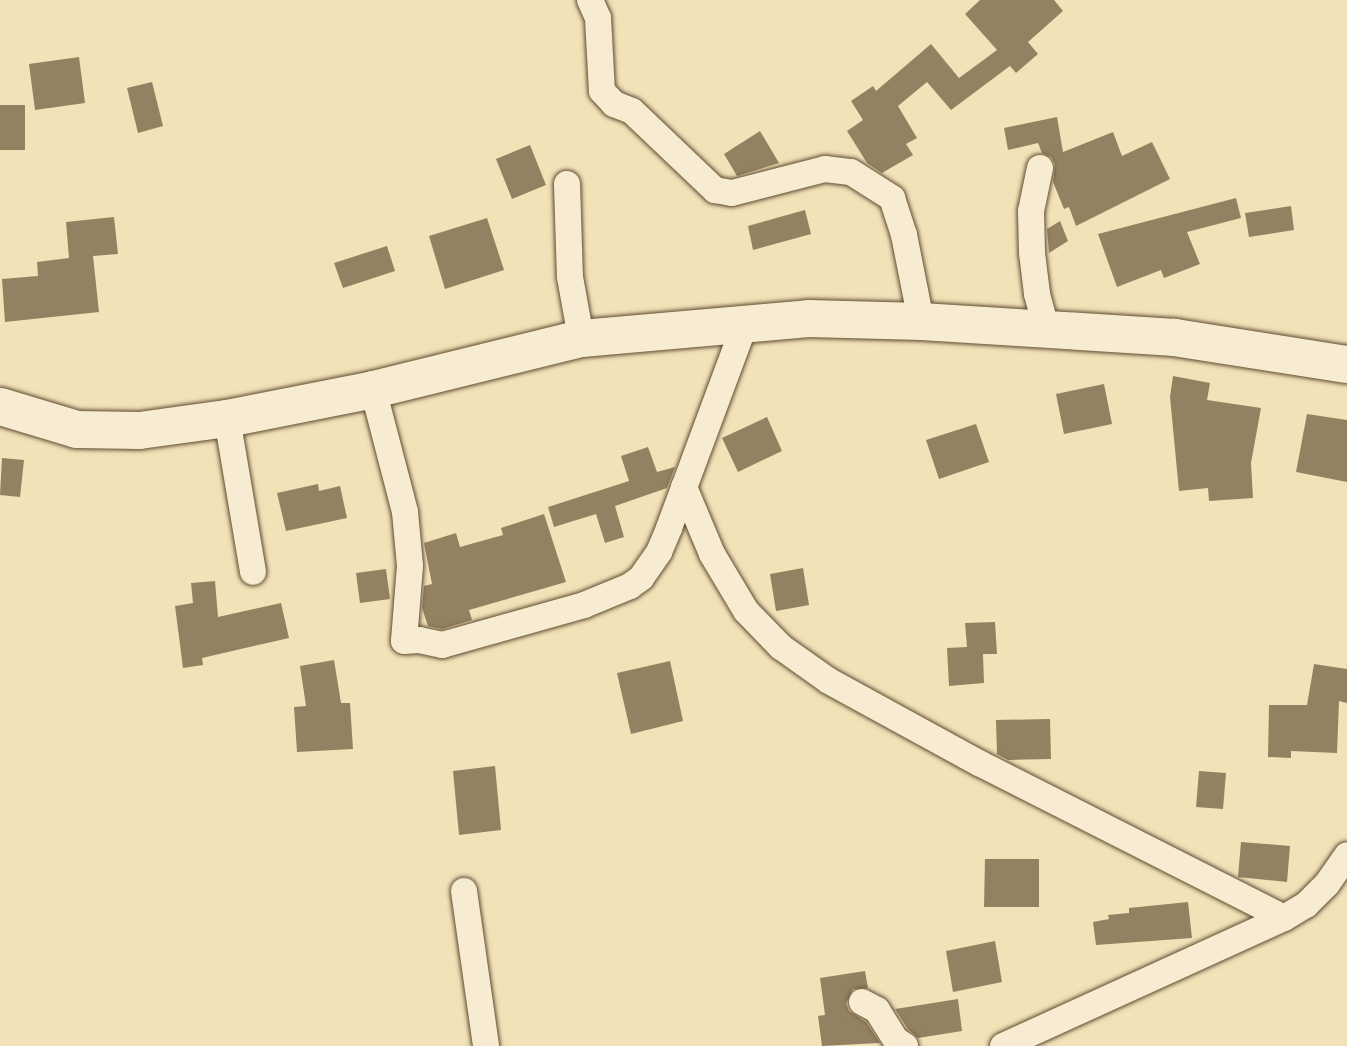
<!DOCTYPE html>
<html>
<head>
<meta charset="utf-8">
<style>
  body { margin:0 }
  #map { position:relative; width:1347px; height:1046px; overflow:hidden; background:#f2e2b8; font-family:"IM FELL English",serif }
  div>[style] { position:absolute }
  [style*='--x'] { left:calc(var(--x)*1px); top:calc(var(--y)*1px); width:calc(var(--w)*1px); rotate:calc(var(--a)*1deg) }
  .building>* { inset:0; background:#938261 }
  .roads { filter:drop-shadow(0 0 2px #5e4b30) drop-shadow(0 0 2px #5e4b30) }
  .street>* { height:26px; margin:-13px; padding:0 13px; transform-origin:13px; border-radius:13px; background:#f7ecd1 }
  .secondary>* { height:37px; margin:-18.5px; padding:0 18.5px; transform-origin:18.5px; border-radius:18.5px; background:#f7ecd1 }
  span { translate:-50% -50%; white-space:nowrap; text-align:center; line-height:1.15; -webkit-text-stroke:7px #f7ecd1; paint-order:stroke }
</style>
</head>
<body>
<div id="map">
  <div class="building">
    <i style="clip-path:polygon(980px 0,1054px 0,1063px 11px,1028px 42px,1038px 54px,1016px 73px,1010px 66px,951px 110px,927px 82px,898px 106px,917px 138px,906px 144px,913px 155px,882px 173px,867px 163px,847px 131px,863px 120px,851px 101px,873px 86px,876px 91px,931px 44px,959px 78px,997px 50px,965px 14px)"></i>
    <i style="clip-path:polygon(79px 57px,85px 103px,35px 110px,29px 64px)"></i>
    <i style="clip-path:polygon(152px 82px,163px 126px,138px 133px,127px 88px)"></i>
    <i style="clip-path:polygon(0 105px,25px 105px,25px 150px,0 150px)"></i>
    <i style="clip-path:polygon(1057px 117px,1063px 152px,1113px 132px,1122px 156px,1152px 142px,1170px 179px,1076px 226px,1069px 207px,1064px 209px,1053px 182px,1055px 164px,1051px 157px,1042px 153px,1038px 143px,1008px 150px,1004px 128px)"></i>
    <i style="clip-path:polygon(760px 131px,779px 163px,737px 176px,724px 154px)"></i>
    <i style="clip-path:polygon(530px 145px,546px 185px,512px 199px,496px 159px)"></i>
    <i style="clip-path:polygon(1236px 198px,1241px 218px,1187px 232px,1200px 264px,1164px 278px,1161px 270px,1117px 287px,1098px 234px)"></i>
    <i style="clip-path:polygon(1291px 206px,1294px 230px,1249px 237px,1245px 213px)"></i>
    <i style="clip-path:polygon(805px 210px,811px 234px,753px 250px,748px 226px)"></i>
    <i style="clip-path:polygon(114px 217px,118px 254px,93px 256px,99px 312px,5px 322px,2px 279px,38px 276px,37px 262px,69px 258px,66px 222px)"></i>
    <i style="clip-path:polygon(487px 218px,504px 270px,445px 289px,429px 236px)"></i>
    <i style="clip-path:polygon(1060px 221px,1068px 241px,1049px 253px,1047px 229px)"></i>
    <i style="clip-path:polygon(387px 246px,395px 271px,343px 288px,334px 263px)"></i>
    <i style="clip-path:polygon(1173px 376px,1210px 383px,1207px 400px,1261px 408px,1251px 463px,1253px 498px,1209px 501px,1208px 488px,1179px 491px,1170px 397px)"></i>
    <i style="clip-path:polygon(1104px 384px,1112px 424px,1064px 434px,1056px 394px)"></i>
    <i style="clip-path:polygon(1307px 414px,1347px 420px,1347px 482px,1296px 472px)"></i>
    <i style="clip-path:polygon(767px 417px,782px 451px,738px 472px,722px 438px)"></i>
    <i style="clip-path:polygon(976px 424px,989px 462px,939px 479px,926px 440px)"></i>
    <i style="clip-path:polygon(648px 447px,657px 472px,675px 467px,667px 488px,615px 506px,624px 537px,605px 543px,596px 514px,554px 527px,548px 507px,629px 481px,621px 456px)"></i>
    <i style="clip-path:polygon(2px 458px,24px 460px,20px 497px,0 495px)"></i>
    <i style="clip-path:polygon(318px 484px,319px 491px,340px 486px,347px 518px,286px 531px,277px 493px)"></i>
    <i style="clip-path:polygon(544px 514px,566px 582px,469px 610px,472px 620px,442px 629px,428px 626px,422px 608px,424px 586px,432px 584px,424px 543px,456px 533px,460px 547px,503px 535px,501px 528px)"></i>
    <i style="clip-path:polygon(803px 568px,809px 605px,776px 611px,770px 574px)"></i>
    <i style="clip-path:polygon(386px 569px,390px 599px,360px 603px,356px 573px)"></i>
    <i style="clip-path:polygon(215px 581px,218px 617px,281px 603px,289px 638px,202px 658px,203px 665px,183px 668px,175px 606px,193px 603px,191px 583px)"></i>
    <i style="clip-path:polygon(995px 622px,997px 654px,983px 654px,984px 683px,949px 686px,947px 648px,967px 647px,965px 623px)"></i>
    <i style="clip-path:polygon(334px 660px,341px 703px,350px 703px,353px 749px,297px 752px,294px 707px,306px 706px,300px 666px)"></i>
    <i style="clip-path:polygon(670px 661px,683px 721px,631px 734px,617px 673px)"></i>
    <i style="clip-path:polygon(1314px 664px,1347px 669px,1347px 703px,1339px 701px,1337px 753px,1291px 751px,1291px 758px,1268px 757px,1269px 705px,1307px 705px)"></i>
    <i style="clip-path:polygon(1050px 719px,1051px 759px,1008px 760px,997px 754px,996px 720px)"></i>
    <i style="clip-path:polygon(495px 766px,501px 830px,459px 835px,453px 771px)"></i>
    <i style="clip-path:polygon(1199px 771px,1226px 773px,1223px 809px,1196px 807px)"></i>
    <i style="clip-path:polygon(1241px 842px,1290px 846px,1287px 882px,1238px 877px)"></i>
    <i style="clip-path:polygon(985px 859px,1039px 859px,1039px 907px,984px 907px)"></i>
    <i style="clip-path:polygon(1188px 902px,1192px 938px,1096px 945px,1093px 922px,1109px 919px,1108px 915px,1129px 913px,1129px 908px)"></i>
    <i style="clip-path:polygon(995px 941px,1002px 982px,953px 992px,946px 951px)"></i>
    <i style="clip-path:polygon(865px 971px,868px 988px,853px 989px,846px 1003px,849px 1011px,866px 1022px,880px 1043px,822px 1046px,818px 1016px,825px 1015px,820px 978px)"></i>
    <i style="clip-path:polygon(958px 999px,962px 1031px,918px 1038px,908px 1029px,895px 1009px)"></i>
  </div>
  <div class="roads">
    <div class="street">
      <i style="--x:590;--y:0;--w:20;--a:66"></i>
      <i style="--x:598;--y:18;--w:73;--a:86.9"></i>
      <i style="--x:602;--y:91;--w:18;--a:47"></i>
      <i style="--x:614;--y:104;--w:19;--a:21"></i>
      <i style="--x:632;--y:111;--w:115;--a:43.6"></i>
      <i style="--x:715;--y:190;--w:17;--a:10"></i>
      <i style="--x:732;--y:193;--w:96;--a:-14.5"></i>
      <i style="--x:825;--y:169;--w:26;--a:7"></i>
      <i style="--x:851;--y:172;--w:49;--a:32.4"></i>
      <i style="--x:892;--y:198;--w:39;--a:72"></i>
      <i style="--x:904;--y:235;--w:88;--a:78.8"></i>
      <i style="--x:1040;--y:168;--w:44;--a:101.8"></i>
      <i style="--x:1031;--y:211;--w:42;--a:88.6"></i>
      <i style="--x:1032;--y:253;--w:41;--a:83"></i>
      <i style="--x:1037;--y:294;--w:35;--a:75"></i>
      <i style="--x:567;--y:184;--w:93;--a:88.2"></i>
      <i style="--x:570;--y:277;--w:62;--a:79.8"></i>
      <i style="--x:373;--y:389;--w:127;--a:75.4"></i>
      <i style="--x:405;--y:512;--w:54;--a:84.7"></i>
      <i style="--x:410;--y:566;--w:75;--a:94.6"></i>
      <i style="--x:404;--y:641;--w:15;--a:-4"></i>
      <i style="--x:419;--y:640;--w:24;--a:12"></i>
      <i style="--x:442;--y:645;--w:148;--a:-15.7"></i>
      <i style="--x:584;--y:605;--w:50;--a:-22.4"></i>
      <i style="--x:630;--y:586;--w:14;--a:-36"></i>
      <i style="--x:641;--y:578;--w:32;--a:-55"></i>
      <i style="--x:659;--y:552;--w:26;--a:-67"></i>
      <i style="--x:669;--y:528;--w:221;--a:-69.6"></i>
      <i style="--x:227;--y:418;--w:156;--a:80.4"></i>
      <i style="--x:684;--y:487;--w:73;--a:67.3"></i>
      <i style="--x:712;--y:554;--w:66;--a:59.2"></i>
      <i style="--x:746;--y:611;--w:50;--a:45.8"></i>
      <i style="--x:781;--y:647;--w:59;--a:35.3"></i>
      <i style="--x:829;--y:681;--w:171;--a:28.7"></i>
      <i style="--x:979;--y:763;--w:342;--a:26.9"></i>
      <i style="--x:464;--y:891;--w:157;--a:81.9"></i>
      <i style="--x:862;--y:1002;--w:17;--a:28"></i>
      <i style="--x:877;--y:1010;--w:36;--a:58"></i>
      <i style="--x:896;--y:1040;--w:11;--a:34"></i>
      <i style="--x:1003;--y:1046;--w:309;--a:-24.5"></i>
      <i style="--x:1284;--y:918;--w:26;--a:-31"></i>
      <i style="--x:1306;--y:905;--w:30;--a:-45"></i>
      <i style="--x:1327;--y:884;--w:35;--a:-55"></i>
    </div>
    <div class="secondary">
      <i style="--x:0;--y:406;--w:79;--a:16.8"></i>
      <i style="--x:76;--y:429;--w:63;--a:0.9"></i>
      <i style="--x:139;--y:430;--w:89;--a:-7.8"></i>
      <i style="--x:227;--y:418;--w:149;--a:-11.2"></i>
      <i style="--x:373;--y:389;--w:214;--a:-13.8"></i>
      <i style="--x:581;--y:338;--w:228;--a:-5"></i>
      <i style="--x:808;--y:318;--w:113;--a:1.5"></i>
      <i style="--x:921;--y:321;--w:254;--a:3.6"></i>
      <i style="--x:1174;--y:337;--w:175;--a:8.9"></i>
    </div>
  </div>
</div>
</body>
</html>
